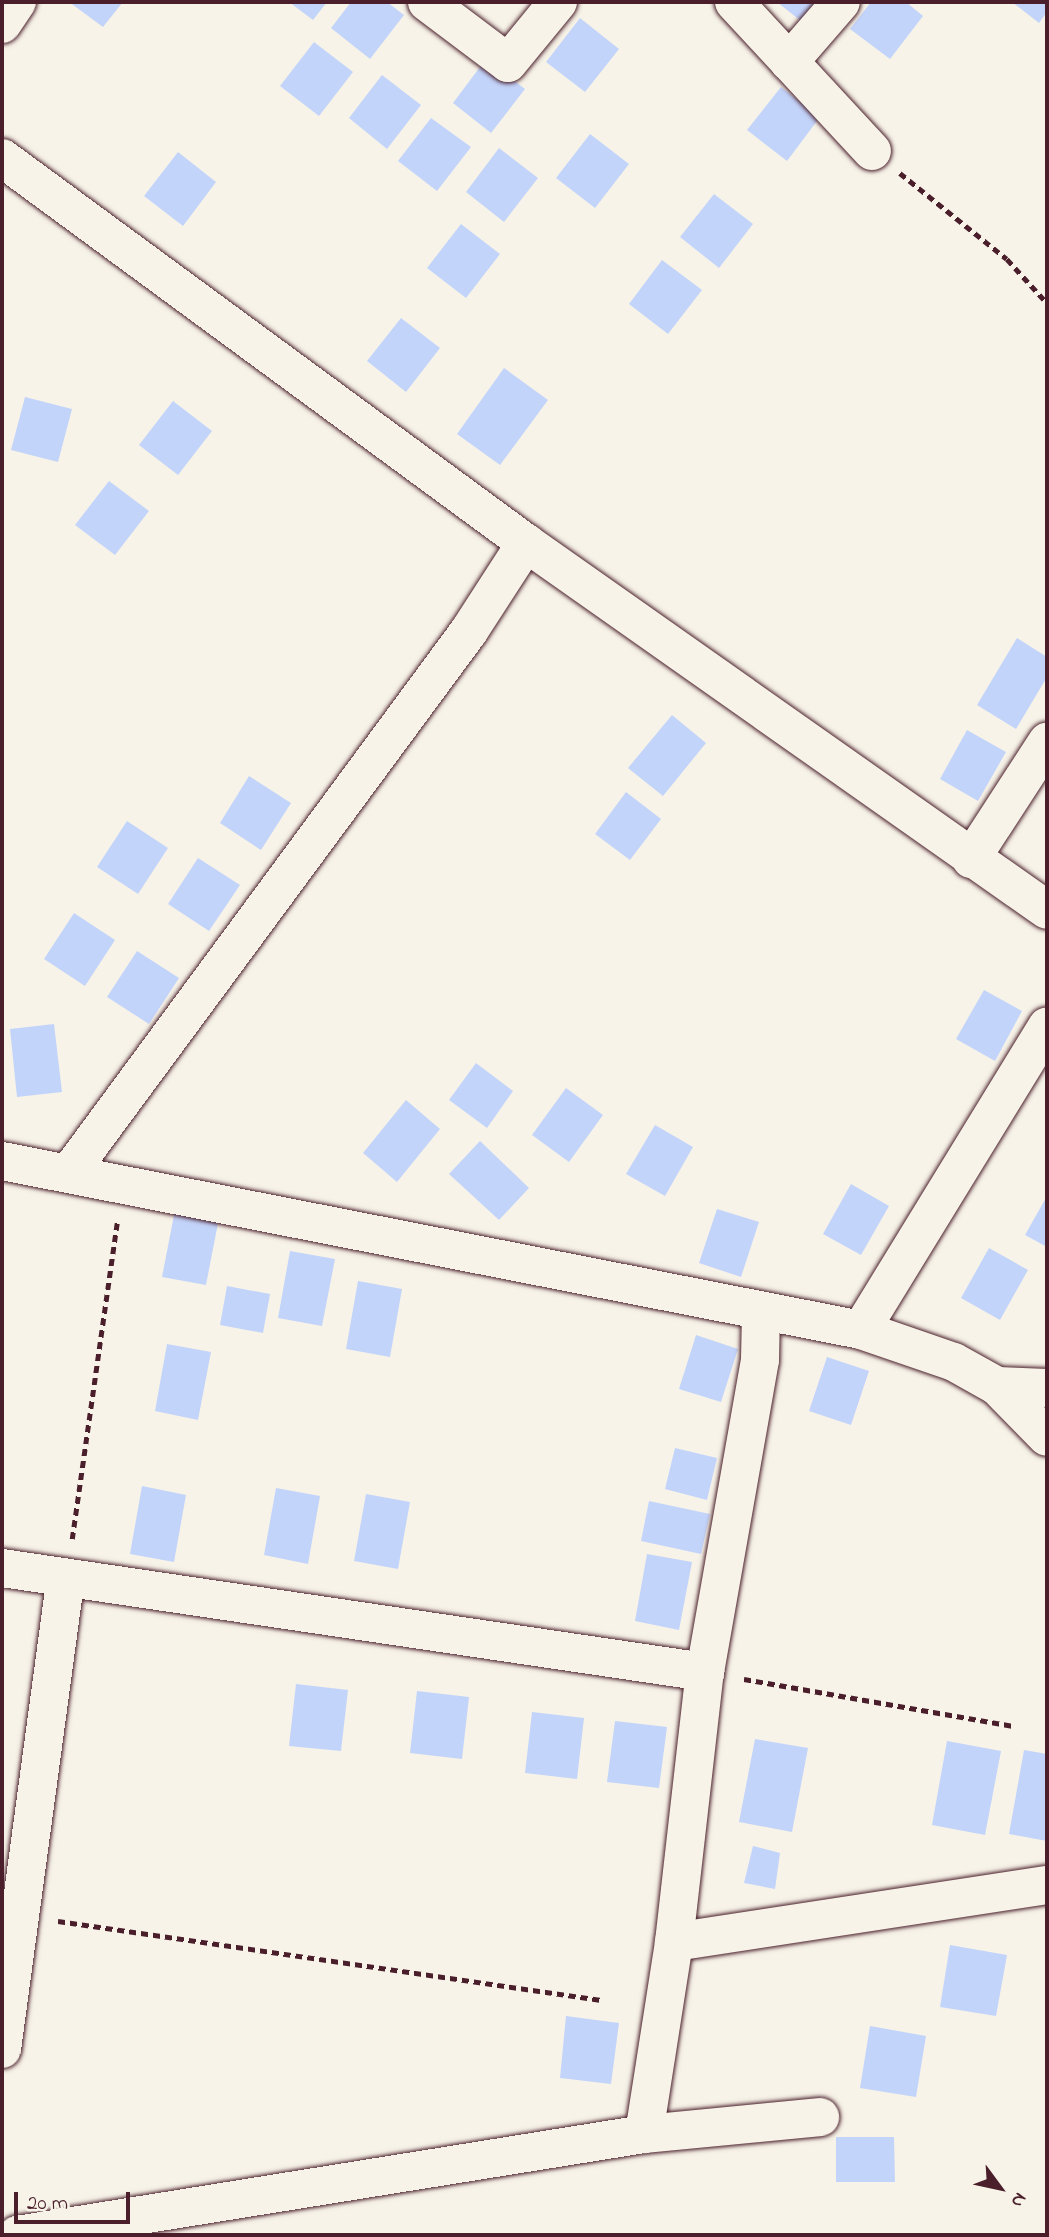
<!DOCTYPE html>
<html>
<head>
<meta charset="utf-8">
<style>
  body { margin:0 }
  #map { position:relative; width:1049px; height:2237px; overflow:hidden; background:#f7f3e8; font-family:"Indie Flower",sans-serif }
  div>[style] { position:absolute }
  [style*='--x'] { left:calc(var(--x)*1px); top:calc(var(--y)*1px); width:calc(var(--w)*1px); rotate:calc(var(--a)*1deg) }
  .building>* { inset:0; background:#c3d4fa }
  .path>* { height:4.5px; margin-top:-2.25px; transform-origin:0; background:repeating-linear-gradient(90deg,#4a1f2b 0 7px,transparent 0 12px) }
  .roads { filter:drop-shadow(0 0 2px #4a1f2b) drop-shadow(0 0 2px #4a1f2b) }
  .minor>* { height:38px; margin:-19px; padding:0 19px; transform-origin:19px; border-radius:19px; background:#f7f3e8 }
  span { translate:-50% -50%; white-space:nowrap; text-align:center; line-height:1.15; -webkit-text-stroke:5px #f7f3e8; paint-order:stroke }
  .frame { position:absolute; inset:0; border:4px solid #4a1f2b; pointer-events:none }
  .north { position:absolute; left:965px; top:2153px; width:70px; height:70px; -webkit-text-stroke:5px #f7f3e8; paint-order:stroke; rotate:123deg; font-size:19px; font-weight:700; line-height:28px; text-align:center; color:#4a1f2b }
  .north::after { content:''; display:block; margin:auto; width:24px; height:32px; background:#4a1f2b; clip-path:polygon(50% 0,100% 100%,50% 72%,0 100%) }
  .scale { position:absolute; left:14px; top:2192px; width:116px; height:32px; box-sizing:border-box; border:4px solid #4a1f2b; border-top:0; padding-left:9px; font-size:21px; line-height:24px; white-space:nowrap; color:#4a1f2b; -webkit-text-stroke:5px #f7f3e8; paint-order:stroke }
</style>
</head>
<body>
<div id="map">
  <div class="building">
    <i style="clip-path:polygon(69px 2px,123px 2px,103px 27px)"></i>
    <i style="clip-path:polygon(289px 2px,327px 2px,313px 20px)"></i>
    <i style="clip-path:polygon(351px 2px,387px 2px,404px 15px,370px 59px,331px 28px)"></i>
    <i style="clip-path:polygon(777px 2px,824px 2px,806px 25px)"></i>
    <i style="clip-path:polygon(871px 2px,906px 2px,923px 16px,890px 59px,850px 29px)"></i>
    <i style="clip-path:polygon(1012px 2px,1047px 2px,1047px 12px,1039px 23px)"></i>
    <i style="clip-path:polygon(580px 18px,619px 49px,585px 92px,546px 62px)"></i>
    <i style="clip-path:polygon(314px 42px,353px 72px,319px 116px,280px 86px)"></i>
    <i style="clip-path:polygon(486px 59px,525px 89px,491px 133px,453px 103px)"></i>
    <i style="clip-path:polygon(382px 75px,421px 105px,387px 149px,349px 118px)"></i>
    <i style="clip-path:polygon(781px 87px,820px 117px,787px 161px,747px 130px)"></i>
    <i style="clip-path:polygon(431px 118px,471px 147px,437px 191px,398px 161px)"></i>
    <i style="clip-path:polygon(590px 134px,629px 164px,595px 208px,556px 178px)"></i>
    <i style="clip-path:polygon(499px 148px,538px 178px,504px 222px,466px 192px)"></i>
    <i style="clip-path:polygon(178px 152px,216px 182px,183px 226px,144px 196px)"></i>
    <i style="clip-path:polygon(714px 194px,753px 224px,719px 268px,680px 237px)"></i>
    <i style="clip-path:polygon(461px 224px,500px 254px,466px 298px,427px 268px)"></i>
    <i style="clip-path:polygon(662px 260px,702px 290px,668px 334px,629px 304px)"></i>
    <i style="clip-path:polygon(401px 318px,440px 348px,406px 392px,367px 361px)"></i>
    <i style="clip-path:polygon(504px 368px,548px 400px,500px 465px,457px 434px)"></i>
    <i style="clip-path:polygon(25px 397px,72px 409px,58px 462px,11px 450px)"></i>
    <i style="clip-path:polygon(173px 401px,212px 431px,178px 475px,139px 445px)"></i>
    <i style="clip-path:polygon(109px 481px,149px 511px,115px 555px,75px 525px)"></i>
    <i style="clip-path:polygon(1017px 638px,1047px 657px,1047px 677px,1016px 729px,977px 705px)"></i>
    <i style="clip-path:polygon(672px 715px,706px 743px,663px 796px,628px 768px)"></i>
    <i style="clip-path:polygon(967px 730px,1006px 752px,978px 801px,940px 779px)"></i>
    <i style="clip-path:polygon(249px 776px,291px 803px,261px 850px,220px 823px)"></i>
    <i style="clip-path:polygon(626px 792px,661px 819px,630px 860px,595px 834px)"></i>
    <i style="clip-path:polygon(127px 821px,168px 848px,138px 894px,97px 867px)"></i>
    <i style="clip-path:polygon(198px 858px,240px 885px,209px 931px,168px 904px)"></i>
    <i style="clip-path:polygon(74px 913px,115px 940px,85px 986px,44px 959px)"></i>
    <i style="clip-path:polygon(137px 951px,179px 978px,149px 1024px,107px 997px)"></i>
    <i style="clip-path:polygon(984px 990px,1022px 1011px,995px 1061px,956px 1039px)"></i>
    <i style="clip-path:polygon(54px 1024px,62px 1092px,17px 1097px,10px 1029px)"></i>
    <i style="clip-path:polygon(476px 1063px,513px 1091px,487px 1128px,449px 1100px)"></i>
    <i style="clip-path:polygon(566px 1088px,603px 1115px,569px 1162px,532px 1135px)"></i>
    <i style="clip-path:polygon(406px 1100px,440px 1129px,397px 1182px,363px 1153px)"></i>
    <i style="clip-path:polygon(655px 1125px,693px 1147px,665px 1196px,626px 1174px)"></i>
    <i style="clip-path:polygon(480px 1141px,529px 1188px,499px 1220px,449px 1174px)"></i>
    <i style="clip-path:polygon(851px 1184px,889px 1206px,861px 1255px,823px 1234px)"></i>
    <i style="clip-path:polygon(1047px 1196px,1047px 1247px,1025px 1235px)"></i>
    <i style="clip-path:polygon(717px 1209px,759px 1222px,741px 1277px,699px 1263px)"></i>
    <i style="clip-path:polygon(175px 1210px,219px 1218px,206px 1285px,162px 1277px)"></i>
    <i style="clip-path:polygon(989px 1248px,1028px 1270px,1000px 1320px,961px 1298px)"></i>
    <i style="clip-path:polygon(290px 1251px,335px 1259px,322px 1326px,278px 1318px)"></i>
    <i style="clip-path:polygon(358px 1281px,402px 1289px,390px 1357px,346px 1349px)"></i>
    <i style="clip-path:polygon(227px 1286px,270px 1294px,263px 1333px,220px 1325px)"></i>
    <i style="clip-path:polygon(696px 1335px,738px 1349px,721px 1402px,679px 1389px)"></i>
    <i style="clip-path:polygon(167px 1344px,211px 1352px,198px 1420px,155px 1411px)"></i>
    <i style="clip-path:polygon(827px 1357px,869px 1371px,851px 1425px,809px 1411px)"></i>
    <i style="clip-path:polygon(675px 1448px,717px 1458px,707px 1500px,665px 1489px)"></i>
    <i style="clip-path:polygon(142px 1486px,186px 1495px,174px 1562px,130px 1554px)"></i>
    <i style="clip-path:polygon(276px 1488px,320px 1496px,308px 1564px,264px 1555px)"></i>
    <i style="clip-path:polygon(366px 1494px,410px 1502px,398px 1569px,354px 1561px)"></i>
    <i style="clip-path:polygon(649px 1501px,710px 1514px,701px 1554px,641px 1541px)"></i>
    <i style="clip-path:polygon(647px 1554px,692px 1562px,679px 1630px,635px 1621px)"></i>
    <i style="clip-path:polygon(296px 1684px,348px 1690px,341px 1751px,289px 1746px)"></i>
    <i style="clip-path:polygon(417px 1691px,469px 1697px,462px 1759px,410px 1753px)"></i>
    <i style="clip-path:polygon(532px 1712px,584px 1718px,577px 1779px,525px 1773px)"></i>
    <i style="clip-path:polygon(615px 1721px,667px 1727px,659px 1788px,607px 1782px)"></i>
    <i style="clip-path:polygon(755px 1739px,808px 1748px,792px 1832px,739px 1822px)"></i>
    <i style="clip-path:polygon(947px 1741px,1001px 1751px,985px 1835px,932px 1825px)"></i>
    <i style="clip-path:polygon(1024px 1750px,1047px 1754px,1047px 1841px,1009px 1834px)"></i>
    <i style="clip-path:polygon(753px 1846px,780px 1853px,775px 1889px,744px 1883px)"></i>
    <i style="clip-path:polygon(950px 1945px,1007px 1955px,996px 2016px,940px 2007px)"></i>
    <i style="clip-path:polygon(566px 2016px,619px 2023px,611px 2084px,560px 2078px)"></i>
    <i style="clip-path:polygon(870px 2026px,926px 2036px,916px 2097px,860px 2088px)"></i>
    <i style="clip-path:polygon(836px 2137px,894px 2137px,895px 2182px,836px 2182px)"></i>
  </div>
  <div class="path">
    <i style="--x:900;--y:173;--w:137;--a:38.8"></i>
    <i style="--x:1007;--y:259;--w:59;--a:47.7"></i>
    <i style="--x:72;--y:1539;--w:320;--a:-81.9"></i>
    <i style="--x:744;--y:1679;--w:272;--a:9.9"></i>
    <i style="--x:58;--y:1921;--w:549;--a:8.28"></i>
  </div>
  <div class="roads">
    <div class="minor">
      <i style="--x:427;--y:2;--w:101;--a:37"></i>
      <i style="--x:508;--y:63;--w:79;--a:-50.7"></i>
      <i style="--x:734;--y:2;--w:203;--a:47.2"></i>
      <i style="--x:2;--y:24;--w:27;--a:-56"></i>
      <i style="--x:789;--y:62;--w:79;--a:-49.1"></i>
      <i style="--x:2;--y:158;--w:650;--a:36.31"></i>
      <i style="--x:526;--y:543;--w:637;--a:35.16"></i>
      <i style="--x:971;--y:859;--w:140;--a:-57"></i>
      <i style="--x:2;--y:1161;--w:875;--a:11.13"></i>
      <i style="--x:861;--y:1330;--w:98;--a:19"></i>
      <i style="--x:954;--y:1362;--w:49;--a:29.2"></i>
      <i style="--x:997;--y:1386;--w:71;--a:45.6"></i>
      <i style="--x:69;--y:1173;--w:674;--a:-53.57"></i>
      <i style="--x:469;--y:631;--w:105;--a:-57.1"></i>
      <i style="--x:861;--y:1330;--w:356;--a:-58.5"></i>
      <i style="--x:997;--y:1386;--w:50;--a:2.3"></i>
      <i style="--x:2;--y:1568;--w:711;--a:8.42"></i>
      <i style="--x:674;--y:1942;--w:377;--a:-8.7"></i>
      <i style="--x:2;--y:2049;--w:475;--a:-82.3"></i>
      <i style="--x:644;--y:2134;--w:194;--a:-81.1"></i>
      <i style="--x:674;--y:1942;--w:272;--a:-83.5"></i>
      <i style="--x:705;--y:1672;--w:317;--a:-80"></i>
      <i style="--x:760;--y:1360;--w:49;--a:-88.8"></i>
      <i style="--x:17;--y:2235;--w:635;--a:-9.15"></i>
      <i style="--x:644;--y:2134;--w:177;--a:-5.5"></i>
    </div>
  </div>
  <div class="frame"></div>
  <div class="north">N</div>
  <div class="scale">20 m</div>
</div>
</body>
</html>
